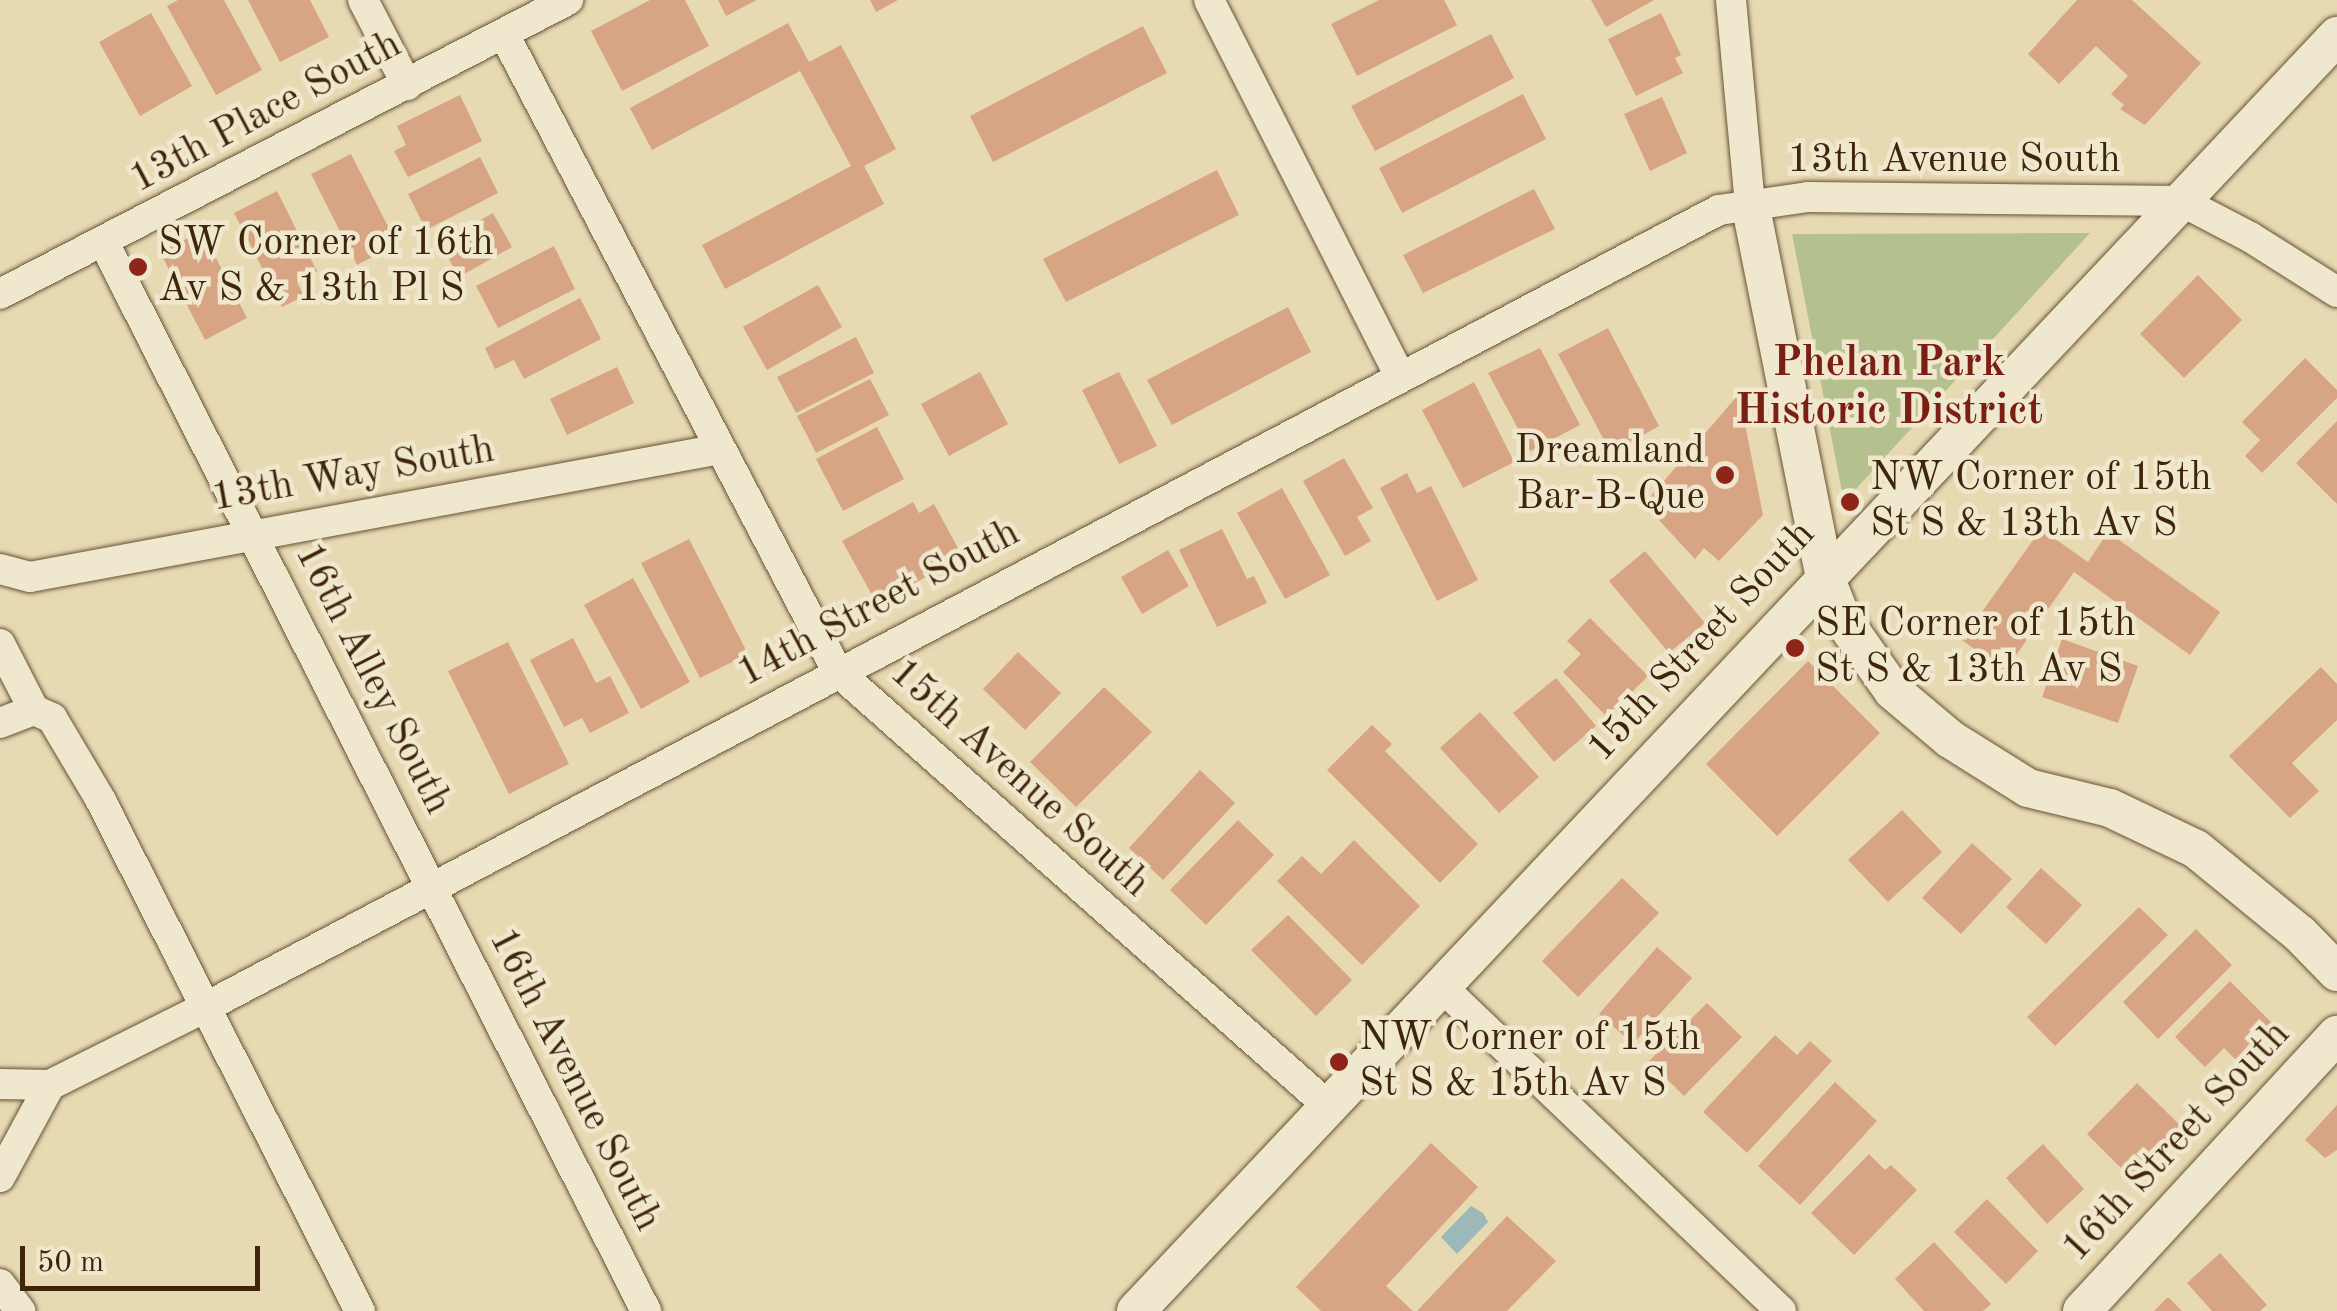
<!DOCTYPE html>
<html>
<head>
<meta charset="utf-8">
<style>
  body { margin:0 }
  #map { position:relative; width:2337px; height:1311px; overflow:hidden; background:#e7dab3; font-family:"Old Standard TT",serif }
  div>[style] { position:absolute }
  [style*='--x'] { left:calc(var(--x)*1px); top:calc(var(--y)*1px); width:calc(var(--w)*1px); rotate:calc(var(--a)*1deg) }
  .green>* { inset:0; background:#b4c08e }
  .water>* { inset:0; background:#9cb8b8 }
  .building>* { inset:0; background:#d7a484 }
  .roads { filter:drop-shadow(0 0 2px #695334) drop-shadow(0 0 2px #695334) }
  .minor>* { height:30px; margin:-15px; padding:0 15px; transform-origin:15px; border-radius:15px; background:#efe7ce }
  .tertiary>* { height:38px; margin:-19px; padding:0 19px; transform-origin:19px; border-radius:19px; background:#efe7ce }
  .dots>* { width:28px; height:28px; translate:-50% -50%; box-sizing:border-box; border:5px solid #efe7ce; border-radius:50% }
  span { translate:-50% -50%; white-space:nowrap; text-align:center; line-height:1.15; -webkit-text-stroke:9px #efe7ce; paint-order:stroke }
  .street-label { font-size:40px; color:#3f260a }
  .poi-label { font-size:40px; color:#3f260a }
  .left { translate:0 -50%; text-align:left }
  .right { translate:-100% -50%; text-align:right }
  .neighbourhood-label { font-size:42px; color:#7a1f14; font-weight:700 }
  .scale { position:absolute; left:20px; top:1246px; width:240px; height:45px; box-sizing:border-box; border:5px solid #3f260a; border-top:0; padding-left:12px; font-size:30px; line-height:35px; white-space:nowrap; color:#3f260a; -webkit-text-stroke:8px #efe7ce; paint-order:stroke }
</style>
</head>
<body>
<div id="map">
  <div class="green">
    <i style="clip-path:polygon(2090px 233px,1844px 502px,1792px 234px)"></i>
  </div>
  <div class="water">
    <i style="clip-path:polygon(1471px 1206px,1483px 1213px,1488px 1222px,1457px 1254px,1441px 1237px)"></i>
  </div>
  <div class="building">
    <i style="clip-path:polygon(178px 0,224px 0,262px 70px,216px 95px,167px 6px)"></i>
    <i style="clip-path:polygon(248px 0,310px 0,329px 37px,280px 62px)"></i>
    <i style="clip-path:polygon(650px 0,685px 0,709px 46px,622px 91px,591px 31px)"></i>
    <i style="clip-path:polygon(718px 0,757px 0,726px 16px)"></i>
    <i style="clip-path:polygon(870px 0,898px 0,876px 12px)"></i>
    <i style="clip-path:polygon(1379px 0,1444px 0,1457px 25px,1357px 76px,1331px 24px)"></i>
    <i style="clip-path:polygon(1591px 0,1654px 0,1606px 27px)"></i>
    <i style="clip-path:polygon(2077px 0,2132px 0,2201px 63px,2145px 125px,2120px 109px,2124px 105px,2111px 94px,2128px 76px,2096px 46px,2059px 84px,2028px 54px)"></i>
    <i style="clip-path:polygon(151px 13px,192px 86px,140px 116px,99px 42px)"></i>
    <i style="clip-path:polygon(1661px 13px,1681px 55px,1675px 58px,1683px 73px,1636px 96px,1608px 39px)"></i>
    <i style="clip-path:polygon(788px 23px,809px 62px,841px 45px,896px 149px,864px 166px,884px 204px,725px 289px,702px 245px,851px 166px,800px 71px,652px 150px,630px 108px)"></i>
    <i style="clip-path:polygon(1143px 26px,1167px 73px,993px 162px,970px 116px)"></i>
    <i style="clip-path:polygon(1491px 34px,1514px 78px,1375px 151px,1351px 106px)"></i>
    <i style="clip-path:polygon(1523px 94px,1546px 139px,1402px 213px,1379px 168px)"></i>
    <i style="clip-path:polygon(460px 95px,482px 141px,408px 177px,394px 151px,406px 145px,397px 126px)"></i>
    <i style="clip-path:polygon(1662px 97px,1687px 153px,1650px 171px,1624px 114px)"></i>
    <i style="clip-path:polygon(351px 154px,397px 244px,357px 265px,311px 174px)"></i>
    <i style="clip-path:polygon(480px 157px,498px 193px,426px 230px,408px 194px)"></i>
    <i style="clip-path:polygon(1217px 170px,1239px 215px,1066px 302px,1043px 259px)"></i>
    <i style="clip-path:polygon(1534px 189px,1555px 229px,1423px 293px,1403px 255px)"></i>
    <i style="clip-path:polygon(277px 191px,317px 271px,297px 282px,304px 296px,282px 307px,234px 213px)"></i>
    <i style="clip-path:polygon(493px 213px,512px 247px,459px 277px,440px 243px)"></i>
    <i style="clip-path:polygon(202px 231px,247px 318px,205px 340px,160px 252px)"></i>
    <i style="clip-path:polygon(554px 246px,575px 289px,498px 328px,476px 286px)"></i>
    <i style="clip-path:polygon(2198px 275px,2242px 320px,2184px 378px,2140px 334px)"></i>
    <i style="clip-path:polygon(818px 285px,842px 327px,767px 370px,743px 327px)"></i>
    <i style="clip-path:polygon(580px 298px,601px 339px,524px 379px,514px 360px,495px 369px,485px 348px)"></i>
    <i style="clip-path:polygon(1288px 307px,1311px 352px,1172px 425px,1147px 380px)"></i>
    <i style="clip-path:polygon(1608px 328px,1659px 426px,1611px 453px,1558px 354px)"></i>
    <i style="clip-path:polygon(856px 337px,874px 373px,796px 413px,777px 377px)"></i>
    <i style="clip-path:polygon(1540px 348px,1580px 425px,1530px 451px,1488px 373px)"></i>
    <i style="clip-path:polygon(2305px 358px,2337px 390px,2337px 398px,2262px 473px,2245px 456px,2260px 440px,2242px 422px)"></i>
    <i style="clip-path:polygon(617px 367px,634px 403px,567px 435px,550px 399px)"></i>
    <i style="clip-path:polygon(980px 372px,1008px 424px,949px 456px,921px 404px)"></i>
    <i style="clip-path:polygon(1119px 372px,1157px 446px,1119px 464px,1082px 390px)"></i>
    <i style="clip-path:polygon(870px 379px,889px 415px,816px 453px,797px 416px)"></i>
    <i style="clip-path:polygon(1474px 382px,1514px 462px,1463px 488px,1422px 410px)"></i>
    <i style="clip-path:polygon(1739px 394px,1763px 515px,1719px 561px,1704px 548px,1695px 559px,1644px 504px)"></i>
    <i style="clip-path:polygon(2337px 421px,2337px 504px,2296px 463px)"></i>
    <i style="clip-path:polygon(877px 427px,904px 479px,843px 511px,816px 459px)"></i>
    <i style="clip-path:polygon(1344px 458px,1373px 508px,1357px 517px,1371px 541px,1345px 556px,1303px 481px)"></i>
    <i style="clip-path:polygon(1407px 473px,1417px 493px,1431px 486px,1478px 580px,1437px 601px,1380px 488px)"></i>
    <i style="clip-path:polygon(1282px 488px,1330px 575px,1285px 599px,1237px 513px)"></i>
    <i style="clip-path:polygon(913px 502px,919px 513px,934px 504px,958px 548px,942px 557px,946px 566px,877px 604px,842px 541px)"></i>
    <i style="clip-path:polygon(1222px 529px,1247px 579px,1254px 576px,1267px 603px,1217px 627px,1179px 550px)"></i>
    <i style="clip-path:polygon(2041px 529px,2088px 562px,2108px 532px,2220px 612px,2190px 655px,2074px 572px,2005px 671px,1962px 640px)"></i>
    <i style="clip-path:polygon(689px 539px,748px 654px,700px 678px,641px 563px)"></i>
    <i style="clip-path:polygon(1168px 550px,1189px 586px,1142px 614px,1121px 577px)"></i>
    <i style="clip-path:polygon(1645px 551px,1705px 623px,1669px 653px,1609px 581px)"></i>
    <i style="clip-path:polygon(633px 578px,690px 682px,641px 709px,584px 605px)"></i>
    <i style="clip-path:polygon(1590px 618px,1648px 676px,1607px 717px,1563px 672px,1581px 654px,1567px 641px)"></i>
    <i style="clip-path:polygon(573px 638px,596px 683px,610px 676px,629px 713px,590px 733px,582px 718px,564px 727px,530px 660px)"></i>
    <i style="clip-path:polygon(2062px 639px,2138px 666px,2118px 723px,2042px 697px)"></i>
    <i style="clip-path:polygon(508px 642px,569px 764px,509px 794px,448px 671px)"></i>
    <i style="clip-path:polygon(1018px 652px,1061px 693px,1025px 730px,983px 689px)"></i>
    <i style="clip-path:polygon(1808px 661px,1880px 733px,1777px 836px,1706px 764px)"></i>
    <i style="clip-path:polygon(2321px 667px,2337px 684px,2337px 720px,2292px 763px,2319px 791px,2290px 818px,2229px 756px)"></i>
    <i style="clip-path:polygon(1556px 678px,1596px 726px,1554px 762px,1513px 713px)"></i>
    <i style="clip-path:polygon(1104px 687px,1152px 732px,1076px 807px,1030px 762px)"></i>
    <i style="clip-path:polygon(1480px 712px,1539px 777px,1499px 813px,1440px 748px)"></i>
    <i style="clip-path:polygon(1372px 725px,1392px 744px,1385px 751px,1478px 844px,1440px 883px,1327px 770px)"></i>
    <i style="clip-path:polygon(1200px 770px,1235px 803px,1163px 880px,1129px 848px)"></i>
    <i style="clip-path:polygon(1902px 810px,1942px 852px,1888px 902px,1848px 860px)"></i>
    <i style="clip-path:polygon(1238px 820px,1274px 855px,1206px 925px,1170px 890px)"></i>
    <i style="clip-path:polygon(1354px 840px,1420px 906px,1362px 965px,1277px 881px,1302px 856px,1321px 874px)"></i>
    <i style="clip-path:polygon(1972px 843px,2012px 879px,1961px 934px,1922px 898px)"></i>
    <i style="clip-path:polygon(2041px 868px,2082px 905px,2046px 944px,2006px 907px)"></i>
    <i style="clip-path:polygon(1622px 878px,1659px 913px,1578px 997px,1542px 961px)"></i>
    <i style="clip-path:polygon(2139px 907px,2168px 935px,2055px 1046px,2027px 1017px)"></i>
    <i style="clip-path:polygon(1288px 915px,1352px 980px,1316px 1016px,1251px 950px)"></i>
    <i style="clip-path:polygon(2196px 929px,2232px 965px,2158px 1039px,2123px 1002px)"></i>
    <i style="clip-path:polygon(1657px 947px,1692px 978px,1633px 1044px,1599px 1014px)"></i>
    <i style="clip-path:polygon(2230px 981px,2273px 1024px,2237px 1061px,2224px 1048px,2205px 1067px,2175px 1037px)"></i>
    <i style="clip-path:polygon(1707px 1003px,1742px 1037px,1684px 1096px,1649px 1061px)"></i>
    <i style="clip-path:polygon(1775px 1035px,1797px 1055px,1810px 1041px,1832px 1061px,1747px 1153px,1703px 1112px)"></i>
    <i style="clip-path:polygon(1835px 1082px,1877px 1121px,1800px 1205px,1758px 1166px)"></i>
    <i style="clip-path:polygon(2137px 1083px,2185px 1130px,2135px 1182px,2087px 1134px)"></i>
    <i style="clip-path:polygon(2337px 1105px,2337px 1150px,2325px 1158px,2305px 1140px)"></i>
    <i style="clip-path:polygon(1431px 1143px,1478px 1187px,1386px 1286px,1413px 1311px,1321px 1311px,1296px 1287px)"></i>
    <i style="clip-path:polygon(2043px 1144px,2084px 1189px,2047px 1224px,2006px 1178px)"></i>
    <i style="clip-path:polygon(1869px 1154px,1885px 1170px,1891px 1165px,1917px 1190px,1854px 1255px,1811px 1213px)"></i>
    <i style="clip-path:polygon(1987px 1199px,2038px 1251px,2006px 1284px,1954px 1232px)"></i>
    <i style="clip-path:polygon(1507px 1216px,1556px 1261px,1507px 1311px,1417px 1311px)"></i>
    <i style="clip-path:polygon(1934px 1242px,1991px 1304px,1983px 1311px,1924px 1311px,1895px 1279px)"></i>
    <i style="clip-path:polygon(2220px 1253px,2267px 1305px,2260px 1311px,2212px 1311px,2187px 1283px)"></i>
    <i style="clip-path:polygon(2168px 1297px,2182px 1311px,2154px 1311px)"></i>
  </div>
  <div class="roads">
    <div class="minor">
      <i style="--x:363;--y:0;--w:96;--a:62.6"></i>
      <i style="--x:1209;--y:0;--w:422;--a:63.1"></i>
      <i style="--x:1731;--y:0;--w:204;--a:84.7"></i>
      <i style="--x:504;--y:34;--w:719;--a:62.4"></i>
      <i style="--x:837;--y:671;--w:655;--a:41.53"></i>
      <i style="--x:104;--y:243;--w:1198;--a:63.09"></i>
      <i style="--x:0;--y:294;--w:640;--a:-27.37"></i>
      <i style="--x:0;--y:569;--w:31;--a:15"></i>
      <i style="--x:30;--y:577;--w:702;--a:-10.51"></i>
      <i style="--x:0;--y:644;--w:74;--a:62.7"></i>
      <i style="--x:34;--y:710;--w:20;--a:24"></i>
      <i style="--x:52;--y:718;--w:94;--a:59.3"></i>
      <i style="--x:100;--y:799;--w:574;--a:63.08"></i>
      <i style="--x:0;--y:723;--w:36;--a:-21"></i>
      <i style="--x:1442;--y:987;--w:469;--a:43.7"></i>
      <i style="--x:0;--y:1084;--w:50;--a:1.1"></i>
      <i style="--x:50;--y:1085;--w:174;--a:-26.6"></i>
      <i style="--x:206;--y:1007;--w:1710;--a:-27.78"></i>
      <i style="--x:1719;--y:210;--w:90;--a:-8.3"></i>
      <i style="--x:1808;--y:197;--w:373;--a:0.6"></i>
      <i style="--x:2181;--y:201;--w:78;--a:27.6"></i>
      <i style="--x:2250;--y:237;--w:103;--a:32.3"></i>
      <i style="--x:0;--y:1177;--w:105;--a:-61.5"></i>
      <i style="--x:0;--y:1284;--w:34;--a:53"></i>
    </div>
    <div class="tertiary">
      <i style="--x:1750;--y:203;--w:381;--a:78.7"></i>
      <i style="--x:1825;--y:577;--w:43;--a:68.2"></i>
      <i style="--x:1841;--y:617;--w:90;--a:54.9"></i>
      <i style="--x:1893;--y:691;--w:75;--a:40.1"></i>
      <i style="--x:1950;--y:739;--w:92;--a:32.1"></i>
      <i style="--x:2028;--y:788;--w:84;--a:13.7"></i>
      <i style="--x:2110;--y:808;--w:95;--a:25.5"></i>
      <i style="--x:2196;--y:849;--w:134;--a:39.3"></i>
      <i style="--x:2300;--y:934;--w:53;--a:45.8"></i>
      <i style="--x:1136;--y:1311;--w:1752;--a:-46.71"></i>
      <i style="--x:2082;--y:1311;--w:376;--a:-47.3"></i>
    </div>
  </div>
  <div class="dots">
    <i style="left:138px;top:267px;background:#8f2418"></i>
    <i style="left:1725px;top:475px;background:#8f2418"></i>
    <i style="left:1850px;top:502px;background:#8f2418"></i>
    <i style="left:1795px;top:648px;background:#8f2418"></i>
    <i style="left:1339px;top:1062px;background:#8f2418"></i>
  </div>
  <div class="street-label">
    <span style="left:266px;top:113px;rotate:-28deg">13th Place South</span>
    <span style="left:1954px;top:161px">13th Avenue South</span>
    <span style="left:353px;top:475px;rotate:-10deg">13th Way South</span>
    <span style="left:879px;top:604px;rotate:-28deg">14th Street South</span>
    <span style="left:1702px;top:642px;rotate:-47deg">15th Street South</span>
    <span style="left:372px;top:679px;rotate:63deg">16th Alley South</span>
    <span style="left:1019px;top:779px;rotate:42deg">15th Avenue South</span>
    <span style="left:574px;top:1080px;rotate:63deg">16th Avenue South</span>
    <span style="left:2177px;top:1142px;rotate:-47deg">16th Street South</span>
  </div>
  <div class="poi-label">
    <span class="left" style="left:158px;top:267px">SW Corner of 16th<br>Av S &amp; 13th Pl S</span>
    <span class="right" style="left:1705px;top:475px">Dreamland<br>Bar-B-Que</span>
    <span class="left" style="left:1870px;top:502px">NW Corner of 15th<br>St S &amp; 13th Av S</span>
    <span class="left" style="left:1815px;top:648px">SE Corner of 15th<br>St S &amp; 13th Av S</span>
    <span class="left" style="left:1359px;top:1062px">NW Corner of 15th<br>St S &amp; 15th Av S</span>
  </div>
  <div class="neighbourhood-label">
    <span style="left:1889px;top:388px">Phelan Park<br>Historic District</span>
  </div>
  <div class="scale">50 m</div>
</div>
</body>
</html>
